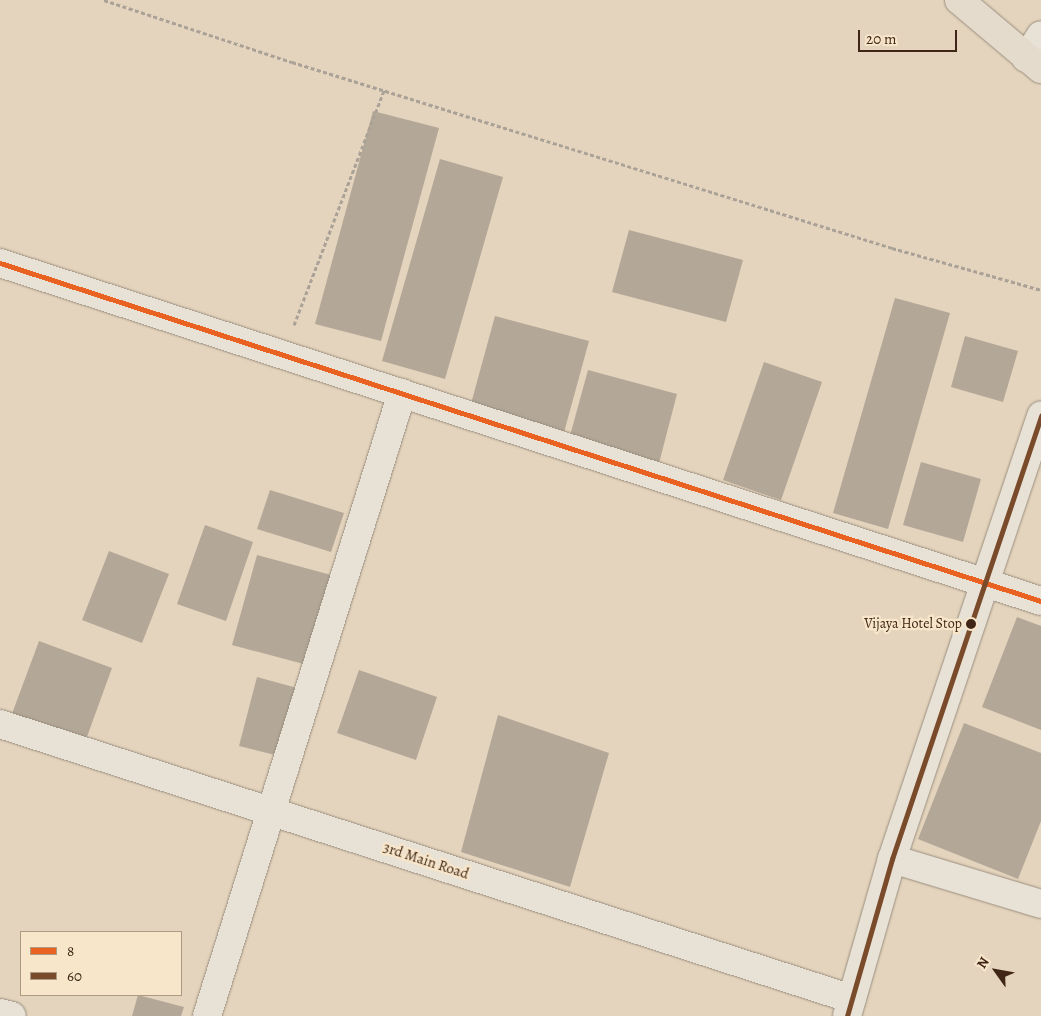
<!DOCTYPE html>
<html>
<head>
<meta charset="utf-8">
<style>
  body { margin:0 }
  #map { position:relative; width:1041px; height:1016px; overflow:hidden; background:#e4d4bd; font-family:Alegreya,serif }
  div>[style] { position:absolute }
  [style*='--x'] { left:calc(var(--x)*1px); top:calc(var(--y)*1px); width:calc(var(--w)*1px); rotate:calc(var(--a)*1deg) }
  .building>* { inset:0; background:#b3a797 }
  .path>* { height:3px; margin-top:-1.5px; transform-origin:0; background:repeating-linear-gradient(90deg,#aaa197 0 4px,transparent 0 6.5px) }
  .roads { filter:drop-shadow(0 0 1px #9a8e7f) drop-shadow(0 0 1px #9a8e7f) }
  .street>* { height:28px; margin:-14px; padding:0 14px; transform-origin:14px; border-radius:14px; background:#e8e1d5 }
  .secondary>* { height:28px; margin:-14px; padding:0 14px; transform-origin:14px; border-radius:14px; background:#e8e1d5 }
  .primary>* { height:28px; margin:-14px; padding:0 14px; transform-origin:14px; border-radius:14px; background:#e4dbcd }
  .bus-1>* { height:5px; margin:-2.5px; padding:0 2.5px; transform-origin:2.5px; border-radius:2.5px; background:#e96221 }
  .bus-2>* { height:5px; margin:-2.5px; padding:0 2.5px; transform-origin:2.5px; border-radius:2.5px; background:#7a4b2a }
  .dots>* { width:14px; height:14px; translate:-50% -50%; box-sizing:border-box; border:2px solid #f8e6ca; border-radius:50% }
  span { translate:-50% -50%; white-space:nowrap; text-align:center; line-height:1.15; -webkit-text-stroke:4.5px #f8e6ca; paint-order:stroke }
  .bus-label { font-size:14px; color:#402616 }
  .right { translate:-100% -50%; text-align:right }
  .street-label { font-size:15px; color:#402616 }
  .legend { position:absolute; left:20px; top:931px; width:162px; height:65px; box-sizing:border-box; background:#f8e6ca; border:1px solid #ae9982; margin:0; padding:6px 9px; list-style:none; font-size:15px; color:#402616 }
  .legend li { display:flex; align-items:center; gap:10px; height:25px }
  .legend b { width:25px; border:1px solid #ae9982 }
  .north { position:absolute; left:971px; top:946px; width:50px; height:50px; -webkit-text-stroke:4px #f8e6ca; paint-order:stroke; rotate:302deg; font-size:14px; font-weight:700; line-height:20px; text-align:center; color:#402616 }
  .north::after { content:''; display:block; margin:auto; width:18px; height:22px; background:#402616; clip-path:polygon(50% 0,100% 100%,50% 72%,0 100%) }
  .scale { position:absolute; left:858px; top:30px; width:99px; height:22px; box-sizing:border-box; border:2px solid #402616; border-top:0; padding-left:6px; font-size:15px; line-height:18px; white-space:nowrap; color:#402616; -webkit-text-stroke:4px #f8e6ca; paint-order:stroke }
</style>
</head>
<body>
<div id="map">
  <div class="building">
    <i style="clip-path:polygon(373px 111px,439px 128px,381px 341px,315px 324px)"></i>
    <i style="clip-path:polygon(440px 159px,503px 177px,445px 379px,382px 361px)"></i>
    <i style="clip-path:polygon(629px 230px,743px 260px,726px 322px,612px 292px)"></i>
    <i style="clip-path:polygon(895px 298px,950px 313px,888px 529px,833px 513px)"></i>
    <i style="clip-path:polygon(495px 316px,589px 341px,563px 436px,469px 411px)"></i>
    <i style="clip-path:polygon(965px 336px,1018px 351px,1003px 402px,951px 387px)"></i>
    <i style="clip-path:polygon(764px 362px,822px 382px,781px 500px,723px 480px)"></i>
    <i style="clip-path:polygon(588px 370px,677px 394px,658px 467px,568px 443px)"></i>
    <i style="clip-path:polygon(921px 462px,981px 479px,963px 542px,903px 525px)"></i>
    <i style="clip-path:polygon(270px 490px,344px 513px,331px 552px,257px 529px)"></i>
    <i style="clip-path:polygon(205px 525px,253px 542px,226px 621px,177px 604px)"></i>
    <i style="clip-path:polygon(109px 551px,169px 574px,142px 643px,82px 620px)"></i>
    <i style="clip-path:polygon(257px 555px,335px 576px,311px 666px,232px 645px)"></i>
    <i style="clip-path:polygon(1017px 617px,1041px 626px,1041px 730px,982px 707px)"></i>
    <i style="clip-path:polygon(39px 641px,112px 668px,84px 745px,10px 719px)"></i>
    <i style="clip-path:polygon(359px 670px,437px 697px,416px 760px,337px 733px)"></i>
    <i style="clip-path:polygon(257px 677px,297px 688px,279px 756px,239px 746px)"></i>
    <i style="clip-path:polygon(498px 715px,609px 753px,570px 887px,461px 852px)"></i>
    <i style="clip-path:polygon(964px 723px,1041px 753px,1041px 821px,1018px 879px,918px 839px)"></i>
    <i style="clip-path:polygon(138px 995px,184px 1007px,181px 1016px,132px 1016px)"></i>
  </div>
  <div class="path">
    <i style="--x:104;--y:0;--w:198;--a:18.3"></i>
    <i style="--x:292;--y:62;--w:628;--a:17.22"></i>
    <i style="--x:892;--y:248;--w:155;--a:15.7"></i>
    <i style="--x:294;--y:325;--w:252;--a:-69"></i>
  </div>
  <div class="roads">
    <div class="street">
      <i style="--x:1026;--y:58;--w:27;--a:-57"></i>
      <i style="--x:0;--y:724;--w:895;--a:17.89"></i>
      <i style="--x:892;--y:859;--w:156;--a:16.8"></i>
      <i style="--x:0;--y:1013;--w:12;--a:14"></i>
      <i style="--x:207;--y:1016;--w:653;--a:-72.62"></i>
    </div>
    <div class="secondary">
      <i style="--x:0;--y:263;--w:1094;--a:17.99"></i>
      <i style="--x:847;--y:1016;--w:163;--a:-74"></i>
      <i style="--x:892;--y:859;--w:468;--a:-71.4"></i>
    </div>
    <div class="primary">
      <i style="--x:959;--y:0;--w:107;--a:40.1"></i>
    </div>
  </div>
  <div class="bus-1">
    <i style="--x:0;--y:263;--w:1094;--a:17.99"></i>
  </div>
  <div class="bus-2">
    <i style="--x:847;--y:1016;--w:163;--a:-74"></i>
    <i style="--x:892;--y:859;--w:468;--a:-71.4"></i>
  </div>
  <div class="dots">
    <i style="left:971px;top:624px;background:#402616"></i>
  </div>
  <div class="bus-label">
    <span class="right" style="left:962px;top:624px">Vijaya Hotel Stop</span>
  </div>
  <div class="street-label">
    <span style="left:426px;top:861px;rotate:18deg">3rd Main Road</span>
  </div>
  <ul class="legend">
  <li><b style="height:6px;background:#e96221"></b>8</li>
  <li><b style="height:6px;background:#7a4b2a"></b>60</li>
  </ul>
  <div class="north">N</div>
  <div class="scale">20 m</div>
</div>
</body>
</html>
